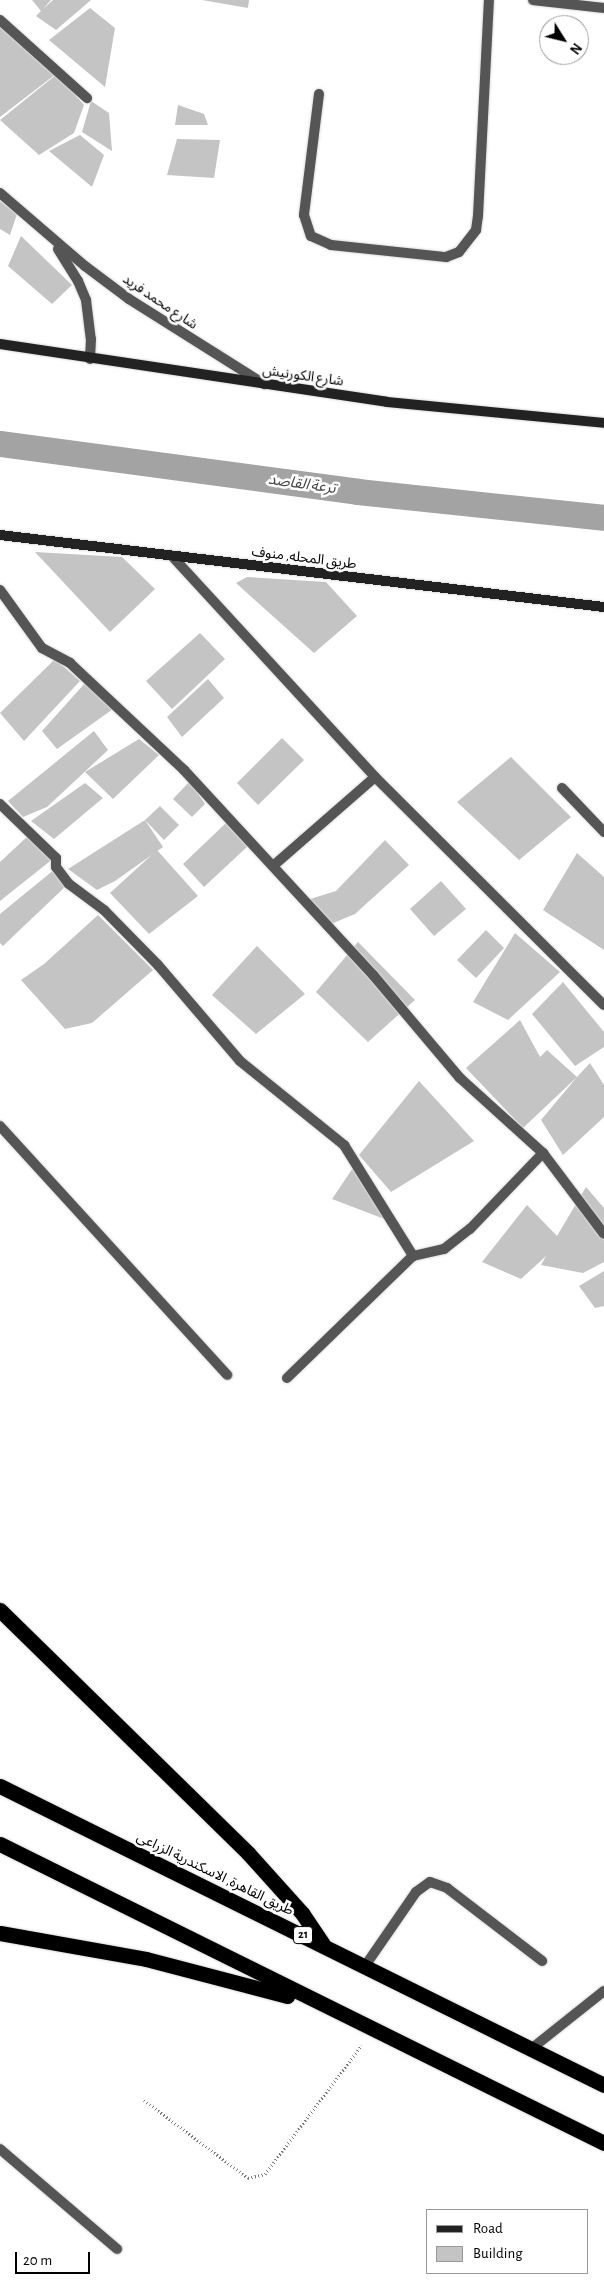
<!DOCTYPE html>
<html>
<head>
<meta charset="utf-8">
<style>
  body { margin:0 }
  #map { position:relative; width:604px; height:2289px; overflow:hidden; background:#fff; font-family:"Alegreya Sans","Noto Sans Arabic",sans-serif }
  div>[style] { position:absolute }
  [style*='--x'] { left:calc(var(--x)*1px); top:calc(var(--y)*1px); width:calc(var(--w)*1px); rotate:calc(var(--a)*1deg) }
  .canal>* { height:26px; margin:-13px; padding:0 13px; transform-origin:13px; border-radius:13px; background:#a3a3a3 }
  .building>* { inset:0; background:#c4c4c4 }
  .path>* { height:3px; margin-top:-1.5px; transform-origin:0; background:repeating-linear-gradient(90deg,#777 0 1px,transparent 0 3.5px) }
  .roads { filter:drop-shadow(0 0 1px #dbdbdb) drop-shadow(0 0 1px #dbdbdb) }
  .lane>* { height:10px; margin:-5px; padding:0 5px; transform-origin:5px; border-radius:5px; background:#555 }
  .street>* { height:10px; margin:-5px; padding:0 5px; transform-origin:5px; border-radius:5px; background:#555 }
  .secondary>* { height:10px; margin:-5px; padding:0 5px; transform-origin:5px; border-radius:5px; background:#222 }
  .highway>* { height:15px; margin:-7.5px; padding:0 7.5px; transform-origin:7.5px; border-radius:7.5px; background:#000 }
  span { translate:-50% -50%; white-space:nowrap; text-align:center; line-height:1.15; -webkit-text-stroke:5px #fff; paint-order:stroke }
  .shield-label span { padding:1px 4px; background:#fff; border:1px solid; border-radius:4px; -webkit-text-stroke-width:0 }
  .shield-label { font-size:12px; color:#000; font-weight:700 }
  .street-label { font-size:14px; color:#000 }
  .water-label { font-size:15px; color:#444; font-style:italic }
  .legend { position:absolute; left:426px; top:2209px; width:162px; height:65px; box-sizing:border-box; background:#fff; border:1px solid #999; margin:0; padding:6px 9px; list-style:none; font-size:15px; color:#000 }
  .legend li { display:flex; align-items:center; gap:10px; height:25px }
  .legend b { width:25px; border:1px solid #999 }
  .north { position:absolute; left:539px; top:15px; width:50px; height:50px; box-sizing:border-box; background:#fff; border:1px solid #999; border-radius:50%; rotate:126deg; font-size:14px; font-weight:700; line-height:20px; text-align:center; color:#000 }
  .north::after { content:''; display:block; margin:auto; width:18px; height:22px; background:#000; clip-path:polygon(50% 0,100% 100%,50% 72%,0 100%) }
  .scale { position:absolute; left:15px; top:2252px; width:75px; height:22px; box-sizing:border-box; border:2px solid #000; border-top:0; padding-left:6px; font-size:15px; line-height:18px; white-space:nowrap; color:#000; -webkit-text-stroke:4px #fff; paint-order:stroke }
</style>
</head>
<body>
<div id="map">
  <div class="canal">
    <i style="--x:0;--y:444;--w:361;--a:7.6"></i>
    <i style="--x:358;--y:492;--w:247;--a:6"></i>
  </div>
  <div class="building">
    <i style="clip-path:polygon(32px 0,51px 0,43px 9px,53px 0,91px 0,56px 30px,36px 16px,41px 11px)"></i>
    <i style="clip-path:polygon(202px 0,249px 0,248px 8px)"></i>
    <i style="clip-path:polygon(90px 8px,115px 28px,105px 87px,49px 40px)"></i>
    <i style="clip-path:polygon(3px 25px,56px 74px,0 117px,0 27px)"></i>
    <i style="clip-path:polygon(57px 74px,84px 105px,74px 133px,39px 155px,0 120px)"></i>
    <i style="clip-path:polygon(91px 101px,109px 113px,112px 151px,82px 132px)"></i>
    <i style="clip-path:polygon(178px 105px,204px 114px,208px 125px,175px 125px)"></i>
    <i style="clip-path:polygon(80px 135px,104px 155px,92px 187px,49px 151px)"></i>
    <i style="clip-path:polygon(177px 139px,220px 140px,214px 178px,167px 175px)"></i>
    <i style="clip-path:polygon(0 201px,17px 214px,10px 235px,0 229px)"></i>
    <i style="clip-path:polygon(21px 236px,72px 285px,52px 304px,8px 266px)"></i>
    <i style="clip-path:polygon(35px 552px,122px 557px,155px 589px,110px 632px)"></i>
    <i style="clip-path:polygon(247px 577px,326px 582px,357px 616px,314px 653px,236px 583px)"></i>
    <i style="clip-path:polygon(200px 633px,225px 659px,172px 709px,146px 681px)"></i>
    <i style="clip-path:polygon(55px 659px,80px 681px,24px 741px,0 713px)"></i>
    <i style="clip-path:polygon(208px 679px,224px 698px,182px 737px,167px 717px)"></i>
    <i style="clip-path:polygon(86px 682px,113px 709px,57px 749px,42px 731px)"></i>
    <i style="clip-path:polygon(94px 731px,108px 750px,47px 807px,23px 817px,8px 801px)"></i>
    <i style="clip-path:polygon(282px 738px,304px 760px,258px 805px,237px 783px)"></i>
    <i style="clip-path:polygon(139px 739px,159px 755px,113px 799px,85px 772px)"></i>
    <i style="clip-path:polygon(511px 757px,571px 817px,519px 860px,457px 802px)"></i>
    <i style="clip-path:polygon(190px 781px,205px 804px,192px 817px,173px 799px)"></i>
    <i style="clip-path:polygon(85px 783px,103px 798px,54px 839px,31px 821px)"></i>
    <i style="clip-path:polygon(160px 806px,179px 825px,164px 840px,145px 820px)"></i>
    <i style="clip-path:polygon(145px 820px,163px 847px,115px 881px,97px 890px,68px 869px)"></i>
    <i style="clip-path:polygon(227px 822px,248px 846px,204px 887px,183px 864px)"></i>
    <i style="clip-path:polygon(29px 835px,54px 858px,0 901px,0 862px)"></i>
    <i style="clip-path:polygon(385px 840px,409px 865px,355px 914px,326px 926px,307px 900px,336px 891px)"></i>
    <i style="clip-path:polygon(157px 850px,198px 896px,149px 934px,110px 893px)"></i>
    <i style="clip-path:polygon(577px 853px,604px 877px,604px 950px,543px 910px)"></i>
    <i style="clip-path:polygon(55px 869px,67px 885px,3px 946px,0 943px,0 914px)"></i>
    <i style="clip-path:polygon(441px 881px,466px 909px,434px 936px,410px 909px)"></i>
    <i style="clip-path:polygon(98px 915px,153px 970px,92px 1023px,65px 1029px,21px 980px,44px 964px)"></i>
    <i style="clip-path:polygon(486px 930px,504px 948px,476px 978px,457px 960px)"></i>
    <i style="clip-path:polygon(515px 933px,560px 972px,508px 1020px,473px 1002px)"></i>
    <i style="clip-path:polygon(358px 942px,415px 1000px,368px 1042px,316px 992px)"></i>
    <i style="clip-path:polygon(257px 946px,305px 994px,256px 1034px,212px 995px)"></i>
    <i style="clip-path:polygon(563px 982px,604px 1032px,604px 1047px,575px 1066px,532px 1014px)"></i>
    <i style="clip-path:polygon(520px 1020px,540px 1057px,547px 1050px,577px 1077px,590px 1063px,604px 1085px,604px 1117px,563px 1155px,541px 1120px,577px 1077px,523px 1128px,466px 1068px)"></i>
    <i style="clip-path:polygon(419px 1081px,474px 1141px,391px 1192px,359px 1155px)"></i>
    <i style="clip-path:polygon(357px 1162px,400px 1225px,332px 1199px)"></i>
    <i style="clip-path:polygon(586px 1187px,604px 1208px,604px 1262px,583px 1273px,541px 1265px,546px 1256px,521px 1279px,482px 1262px,527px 1205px,557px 1236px)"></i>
    <i style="clip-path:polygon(604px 1271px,604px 1306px,595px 1308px,579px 1286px)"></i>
  </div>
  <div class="path">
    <i style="--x:144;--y:2100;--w:130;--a:36.9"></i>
    <i style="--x:248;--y:2178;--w:17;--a:-13"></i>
    <i style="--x:265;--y:2174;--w:161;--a:-53.1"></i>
  </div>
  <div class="roads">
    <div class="lane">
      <i style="--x:533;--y:0;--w:71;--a:6.4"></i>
      <i style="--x:319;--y:94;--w:122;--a:97.1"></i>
      <i style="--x:304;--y:215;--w:22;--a:72"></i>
      <i style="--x:311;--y:236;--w:22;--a:24"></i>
      <i style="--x:331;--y:245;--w:116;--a:6"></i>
      <i style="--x:446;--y:257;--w:14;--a:-21"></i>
      <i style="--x:459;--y:252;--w:28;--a:-52"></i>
      <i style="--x:476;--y:230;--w:14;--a:-82"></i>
      <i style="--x:478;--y:216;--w:216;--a:-87.1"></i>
      <i style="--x:365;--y:1966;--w:90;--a:-55.4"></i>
      <i style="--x:416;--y:1892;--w:17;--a:-36"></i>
      <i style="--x:430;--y:1882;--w:18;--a:19"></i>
      <i style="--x:447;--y:1888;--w:120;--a:37.5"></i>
      <i style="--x:531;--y:2049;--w:93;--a:-38.5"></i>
      <i style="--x:0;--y:2149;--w:154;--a:40.5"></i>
    </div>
    <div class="street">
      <i style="--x:0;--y:20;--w:117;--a:41.9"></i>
      <i style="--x:0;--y:193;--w:112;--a:40.7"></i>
      <i style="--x:85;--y:266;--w:55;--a:36.9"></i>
      <i style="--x:129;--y:299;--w:160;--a:32.2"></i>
      <i style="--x:58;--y:249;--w:38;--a:58"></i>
      <i style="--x:78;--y:281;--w:21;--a:67"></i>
      <i style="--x:86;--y:300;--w:39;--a:83"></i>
      <i style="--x:91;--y:339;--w:20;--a:93"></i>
      <i style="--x:172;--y:556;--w:300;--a:47.4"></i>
      <i style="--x:375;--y:777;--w:323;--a:44.9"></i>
      <i style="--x:0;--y:590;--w:72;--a:54.1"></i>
      <i style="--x:42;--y:648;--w:32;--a:28"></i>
      <i style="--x:70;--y:663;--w:156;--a:43.2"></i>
      <i style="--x:184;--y:770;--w:280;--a:47.3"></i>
      <i style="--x:374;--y:976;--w:133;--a:49.9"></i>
      <i style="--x:460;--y:1078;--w:112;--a:42.1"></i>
      <i style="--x:543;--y:1153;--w:101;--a:53"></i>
      <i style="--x:562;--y:788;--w:61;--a:46.3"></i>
      <i style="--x:0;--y:804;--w:78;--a:44"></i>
      <i style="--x:56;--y:858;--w:9;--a:90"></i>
      <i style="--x:56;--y:867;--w:21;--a:53"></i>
      <i style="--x:69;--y:884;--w:44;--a:36.6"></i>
      <i style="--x:104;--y:910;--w:77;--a:45.5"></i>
      <i style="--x:158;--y:965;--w:126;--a:49.5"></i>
      <i style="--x:240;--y:1061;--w:134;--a:38.9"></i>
      <i style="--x:344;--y:1145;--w:131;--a:58.1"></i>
      <i style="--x:273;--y:866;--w:135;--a:-41.1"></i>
      <i style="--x:0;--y:1126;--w:337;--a:47.6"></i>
      <i style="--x:287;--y:1378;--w:175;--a:-44.1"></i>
      <i style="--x:413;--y:1256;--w:32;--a:-13"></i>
      <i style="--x:444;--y:1249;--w:33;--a:-38"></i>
      <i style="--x:470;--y:1229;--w:105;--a:-46.2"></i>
    </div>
    <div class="secondary">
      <i style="--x:0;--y:344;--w:391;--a:8.5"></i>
      <i style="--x:387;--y:402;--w:218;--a:5.5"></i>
      <i style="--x:0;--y:535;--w:608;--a:6.8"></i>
    </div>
    <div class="highway">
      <i style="--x:0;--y:1610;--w:347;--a:44.4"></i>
      <i style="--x:248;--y:1853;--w:81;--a:48"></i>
      <i style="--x:302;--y:1913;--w:37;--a:56"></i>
      <i style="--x:0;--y:1786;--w:674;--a:26.34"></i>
      <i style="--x:0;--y:1844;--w:674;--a:26.34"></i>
      <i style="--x:0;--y:1933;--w:148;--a:10.1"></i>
      <i style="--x:146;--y:1959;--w:146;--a:14.7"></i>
    </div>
  </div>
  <div class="shield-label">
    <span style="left:303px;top:1935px">21</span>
  </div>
  <div class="street-label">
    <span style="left:160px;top:302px;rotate:34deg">شارع محمد فريد</span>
    <span style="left:303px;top:376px;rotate:8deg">شارع الكورنيش</span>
    <span style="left:304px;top:558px;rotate:7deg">طريق المحله, منوف</span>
    <span style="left:215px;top:1874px;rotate:26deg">طريق القاهرة, الاسكندرية الزراعى</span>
  </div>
  <div class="water-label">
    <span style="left:302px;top:484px;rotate:8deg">ترعة القاصد</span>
  </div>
  <ul class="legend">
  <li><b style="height:6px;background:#222"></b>Road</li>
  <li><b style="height:14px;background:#c4c4c4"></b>Building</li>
  </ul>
  <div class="north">N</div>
  <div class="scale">20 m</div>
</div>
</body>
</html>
